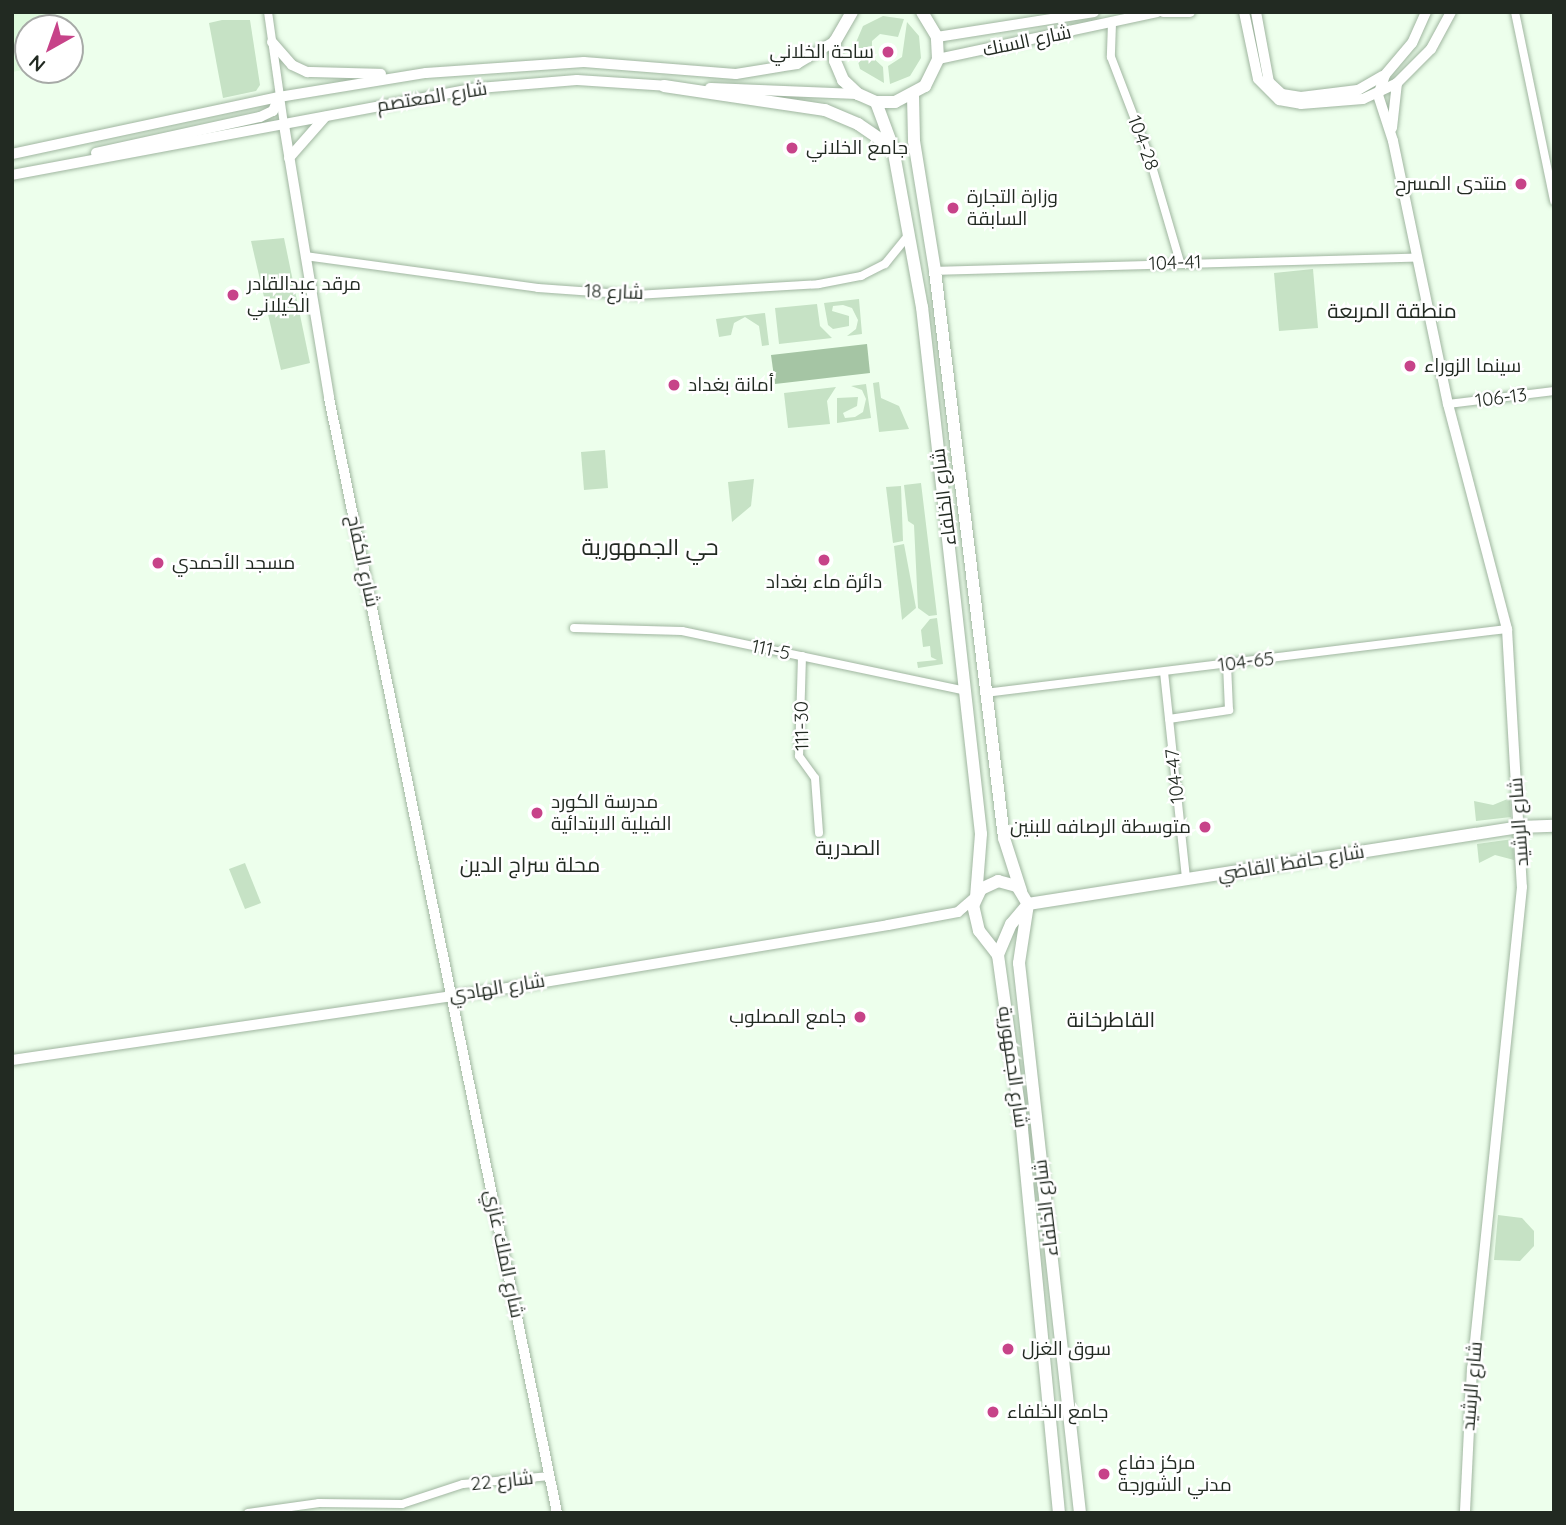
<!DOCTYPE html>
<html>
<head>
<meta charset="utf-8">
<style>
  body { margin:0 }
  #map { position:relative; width:1566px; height:1525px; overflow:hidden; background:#edffec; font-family:Quicksand,Cairo,sans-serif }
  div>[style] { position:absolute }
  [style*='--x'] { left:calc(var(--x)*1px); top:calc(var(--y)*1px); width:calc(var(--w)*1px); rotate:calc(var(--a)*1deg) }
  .built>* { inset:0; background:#defadd }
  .green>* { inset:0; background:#c6e2c5 }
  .water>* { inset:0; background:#a5c5a4 }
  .roads { filter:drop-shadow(0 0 2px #a0b6a0) drop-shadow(0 0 2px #a0b6a0) }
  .minor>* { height:8px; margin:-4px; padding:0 4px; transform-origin:4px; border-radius:4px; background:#fff }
  .tertiary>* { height:10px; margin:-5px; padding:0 5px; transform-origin:5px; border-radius:5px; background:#fff }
  .secondary>* { height:10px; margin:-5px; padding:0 5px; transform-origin:5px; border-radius:5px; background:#fff }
  .primary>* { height:12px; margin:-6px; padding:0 6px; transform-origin:6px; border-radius:6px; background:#fff }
  .dots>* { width:19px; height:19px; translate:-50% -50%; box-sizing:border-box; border:4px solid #fff; border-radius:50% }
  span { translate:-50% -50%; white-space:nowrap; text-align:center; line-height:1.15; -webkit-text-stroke:5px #fff; paint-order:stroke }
  .street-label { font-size:19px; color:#222a22 }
  .poi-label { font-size:19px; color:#222a22 }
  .right { translate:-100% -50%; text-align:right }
  .left { translate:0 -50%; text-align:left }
  .neighbourhood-label { font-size:21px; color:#222a22 }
  .quarter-label { font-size:23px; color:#222a22 }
  .frame { position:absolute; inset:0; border:14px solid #222a22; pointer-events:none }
  .north { position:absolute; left:14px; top:14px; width:70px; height:70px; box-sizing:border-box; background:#fff; border:2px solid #a7aaa7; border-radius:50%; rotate:220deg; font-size:19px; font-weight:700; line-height:28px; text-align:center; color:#222a22 }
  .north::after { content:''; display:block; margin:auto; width:24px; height:32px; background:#c74389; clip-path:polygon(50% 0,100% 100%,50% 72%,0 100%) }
</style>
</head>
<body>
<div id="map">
  <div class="built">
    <i style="clip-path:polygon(12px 12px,55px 12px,58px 28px,28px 28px,28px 69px,12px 72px)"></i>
  </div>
  <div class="green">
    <i style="clip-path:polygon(883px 16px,904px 19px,898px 37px,880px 34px,872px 41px,872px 57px,883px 67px,884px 83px,860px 69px,854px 47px,863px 26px)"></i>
    <i style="clip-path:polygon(222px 20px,250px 20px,260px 85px,256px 91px,223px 98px,209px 23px)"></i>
    <i style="clip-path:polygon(907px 22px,919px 36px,921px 58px,910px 76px,890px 84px,888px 66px,902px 57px)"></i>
    <i style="clip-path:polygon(284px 238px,310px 363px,281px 370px,251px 241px)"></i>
    <i style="clip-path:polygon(1313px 269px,1318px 328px,1279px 331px,1274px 273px)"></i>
    <i style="clip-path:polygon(859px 299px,862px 334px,847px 336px,856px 329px,858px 320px,852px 308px,843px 305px,833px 306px,832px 311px,849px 316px,849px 326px,833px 329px,828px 325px,824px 303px)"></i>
    <i style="clip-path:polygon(817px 304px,820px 326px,832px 338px,779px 344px,775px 308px)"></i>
    <i style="clip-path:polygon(765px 313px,769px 345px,762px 346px,759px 326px,745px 317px,734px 323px,731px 335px,719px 337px,716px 319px)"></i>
    <i style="clip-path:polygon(879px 382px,881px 398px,899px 406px,909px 429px,879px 432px,873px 383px)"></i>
    <i style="clip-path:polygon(866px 384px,871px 418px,837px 423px,837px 398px,858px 397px,857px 406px,843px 413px,845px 418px,855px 417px,863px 412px,866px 399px,862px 390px,851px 386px)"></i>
    <i style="clip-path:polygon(836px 387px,827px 401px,830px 424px,788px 428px,784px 393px)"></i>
    <i style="clip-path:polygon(605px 450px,608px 488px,584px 490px,581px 452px)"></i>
    <i style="clip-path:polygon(754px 479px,751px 506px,732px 522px,728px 482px)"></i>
    <i style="clip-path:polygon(921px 483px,937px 615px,929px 616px,918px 608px,914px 525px,908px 521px,904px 485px)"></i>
    <i style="clip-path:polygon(901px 486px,903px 541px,893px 543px,886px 487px)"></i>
    <i style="clip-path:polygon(904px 544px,916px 608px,902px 620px,894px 546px)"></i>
    <i style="clip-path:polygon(937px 618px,943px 664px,918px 668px,917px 662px,937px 660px,931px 657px,930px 646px,923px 647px,921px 630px,930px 619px)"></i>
    <i style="clip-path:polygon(1510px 798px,1511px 817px,1476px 821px,1474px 801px,1493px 805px)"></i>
    <i style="clip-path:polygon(1513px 839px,1514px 860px,1495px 855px,1479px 863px,1477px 844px)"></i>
    <i style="clip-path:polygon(245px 863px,261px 903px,245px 909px,229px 869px)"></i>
    <i style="clip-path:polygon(1498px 1215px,1522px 1218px,1534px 1231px,1534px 1246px,1520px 1261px,1494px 1260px)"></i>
  </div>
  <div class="water">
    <i style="clip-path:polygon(867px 344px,870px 373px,775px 384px,771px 355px)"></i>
  </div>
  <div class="roads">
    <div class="minor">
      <i style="--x:268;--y:12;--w:114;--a:81.9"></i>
      <i style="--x:1515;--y:12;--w:193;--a:78.3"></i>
      <i style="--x:1112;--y:23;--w:34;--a:92"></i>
      <i style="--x:1111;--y:57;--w:106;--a:69"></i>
      <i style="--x:1149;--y:156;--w:110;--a:73.7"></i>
      <i style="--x:305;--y:256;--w:235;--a:7.8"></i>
      <i style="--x:538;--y:288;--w:98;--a:4.1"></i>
      <i style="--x:636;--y:295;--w:183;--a:-3.4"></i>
      <i style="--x:819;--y:284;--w:43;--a:-10.8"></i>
      <i style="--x:861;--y:276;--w:27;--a:-27"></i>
      <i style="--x:885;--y:264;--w:36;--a:-51"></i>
      <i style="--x:935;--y:271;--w:480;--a:-1.6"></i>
      <i style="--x:1448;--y:404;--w:107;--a:-7"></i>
      <i style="--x:574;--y:628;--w:108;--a:1.6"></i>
      <i style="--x:682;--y:631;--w:290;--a:11.9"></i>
      <i style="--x:802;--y:656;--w:100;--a:91.7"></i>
      <i style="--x:799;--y:756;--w:27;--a:54"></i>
      <i style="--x:815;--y:778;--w:55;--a:85.8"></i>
      <i style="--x:1164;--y:672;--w:208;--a:83.9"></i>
      <i style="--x:985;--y:693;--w:526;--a:-6.99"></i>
      <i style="--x:1169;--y:719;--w:61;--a:-8.5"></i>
      <i style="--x:1229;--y:710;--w:46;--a:-92.5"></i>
      <i style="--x:248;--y:1513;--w:72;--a:-8"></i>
      <i style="--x:319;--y:1503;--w:83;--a:0.7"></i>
      <i style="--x:402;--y:1504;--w:64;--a:-18.2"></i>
      <i style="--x:463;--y:1484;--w:87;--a:-5.3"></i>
    </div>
    <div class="tertiary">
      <i style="--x:284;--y:125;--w:277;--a:80.6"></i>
      <i style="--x:329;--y:398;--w:1138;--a:78.44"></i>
      <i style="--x:12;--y:1060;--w:501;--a:-8.26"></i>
      <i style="--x:508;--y:988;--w:385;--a:-9.4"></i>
      <i style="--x:888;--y:925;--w:71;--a:-10.5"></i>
      <i style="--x:958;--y:912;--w:23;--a:-41"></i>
    </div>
    <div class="secondary">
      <i style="--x:1163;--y:12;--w:27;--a:0"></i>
      <i style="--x:1244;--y:12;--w:68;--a:78.2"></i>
      <i style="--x:1258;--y:79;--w:30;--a:45"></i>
      <i style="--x:1279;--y:100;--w:22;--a:10"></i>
      <i style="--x:1301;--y:104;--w:62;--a:-4.6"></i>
      <i style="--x:1363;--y:99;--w:38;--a:-25"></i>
      <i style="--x:1256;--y:12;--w:71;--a:79.5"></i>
      <i style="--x:1269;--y:82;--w:18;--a:43"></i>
      <i style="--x:1282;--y:94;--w:19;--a:9"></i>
      <i style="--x:1301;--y:97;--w:57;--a:-7"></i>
      <i style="--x:1358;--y:90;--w:28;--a:-30"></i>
      <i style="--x:1426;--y:12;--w:34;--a:114"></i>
      <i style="--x:1412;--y:43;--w:42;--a:130.2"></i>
      <i style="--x:1385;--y:75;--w:21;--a:109"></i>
      <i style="--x:1378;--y:95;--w:48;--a:71.9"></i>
      <i style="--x:1393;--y:141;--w:269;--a:78.2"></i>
      <i style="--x:1448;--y:404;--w:233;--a:75.3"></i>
      <i style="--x:1507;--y:629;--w:258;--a:86.7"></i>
      <i style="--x:1522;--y:887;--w:484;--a:95.9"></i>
      <i style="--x:1472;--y:1368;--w:145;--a:92.8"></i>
      <i style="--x:937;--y:37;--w:159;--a:-9"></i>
      <i style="--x:272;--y:42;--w:30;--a:49"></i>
      <i style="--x:292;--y:65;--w:17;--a:25"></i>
      <i style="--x:307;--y:72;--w:74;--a:1.5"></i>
      <i style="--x:938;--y:59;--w:224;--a:-12.1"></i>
      <i style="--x:710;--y:88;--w:148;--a:2.3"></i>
      <i style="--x:1392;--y:128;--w:45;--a:-83.7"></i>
      <i style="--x:1397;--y:83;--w:48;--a:-45"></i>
      <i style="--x:1431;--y:49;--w:42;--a:-61.6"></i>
      <i style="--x:96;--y:153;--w:168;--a:-12.4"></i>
      <i style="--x:260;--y:117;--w:14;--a:-25"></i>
      <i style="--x:273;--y:111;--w:15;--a:-67"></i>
      <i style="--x:12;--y:154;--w:273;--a:-12.1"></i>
      <i style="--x:279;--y:97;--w:149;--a:-9.3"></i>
      <i style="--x:426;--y:73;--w:158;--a:-4"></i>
      <i style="--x:584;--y:62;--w:152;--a:4.5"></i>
      <i style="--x:736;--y:74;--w:62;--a:-9.3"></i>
      <i style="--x:797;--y:64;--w:44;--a:-31.2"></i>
      <i style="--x:289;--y:158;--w:55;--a:-48.7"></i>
      <i style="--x:12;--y:175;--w:475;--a:-10.6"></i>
      <i style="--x:479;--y:88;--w:98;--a:-4.7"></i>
      <i style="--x:577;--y:80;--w:92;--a:3.7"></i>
    </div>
    <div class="primary">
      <i style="--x:852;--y:12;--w:34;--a:120"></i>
      <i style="--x:835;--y:41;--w:20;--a:90"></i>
      <i style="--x:835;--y:61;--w:21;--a:67"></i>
      <i style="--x:843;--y:80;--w:21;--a:43"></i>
      <i style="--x:858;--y:94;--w:20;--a:24"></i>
      <i style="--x:876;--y:102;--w:19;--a:0"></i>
      <i style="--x:895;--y:102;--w:34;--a:-28"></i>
      <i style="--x:925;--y:86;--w:30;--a:-64"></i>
      <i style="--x:938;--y:59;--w:22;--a:-93"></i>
      <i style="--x:937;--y:37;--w:29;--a:-121"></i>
      <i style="--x:664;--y:86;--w:163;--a:8.5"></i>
      <i style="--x:825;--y:110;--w:36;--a:23"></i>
      <i style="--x:858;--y:124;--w:42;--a:34.4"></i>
      <i style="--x:913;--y:96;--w:45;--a:88.7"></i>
      <i style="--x:914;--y:141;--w:132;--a:80.8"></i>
      <i style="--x:935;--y:271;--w:571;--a:83.06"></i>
      <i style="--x:1004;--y:838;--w:56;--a:72.2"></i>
      <i style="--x:876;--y:102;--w:49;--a:69.7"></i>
      <i style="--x:893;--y:148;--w:162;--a:79.7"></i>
      <i style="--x:922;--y:307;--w:530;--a:83.61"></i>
      <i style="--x:981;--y:834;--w:63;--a:94.5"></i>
      <i style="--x:1028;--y:904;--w:26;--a:130"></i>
      <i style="--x:1011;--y:924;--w:34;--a:113"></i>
      <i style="--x:998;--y:955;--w:176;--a:82.1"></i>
      <i style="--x:1022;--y:1129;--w:386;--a:84.5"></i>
      <i style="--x:1028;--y:904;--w:497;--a:-8.9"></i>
      <i style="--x:1519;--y:827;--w:35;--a:-2"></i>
      <i style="--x:998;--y:955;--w:31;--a:-128"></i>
      <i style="--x:979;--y:931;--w:26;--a:-103"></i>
      <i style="--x:973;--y:906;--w:19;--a:-65"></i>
      <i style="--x:981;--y:889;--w:19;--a:-25"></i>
      <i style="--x:998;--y:881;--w:20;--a:15"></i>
      <i style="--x:1017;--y:886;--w:21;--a:59"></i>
      <i style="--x:1028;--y:904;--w:60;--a:98.7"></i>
      <i style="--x:1019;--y:963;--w:553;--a:83.67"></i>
    </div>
  </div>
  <div class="dots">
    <i style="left:888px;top:52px;background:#c74389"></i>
    <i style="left:792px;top:148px;background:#c74389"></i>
    <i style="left:1521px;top:184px;background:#c74389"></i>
    <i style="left:953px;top:208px;background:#c74389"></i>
    <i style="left:233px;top:295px;background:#c74389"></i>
    <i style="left:1410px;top:366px;background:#c74389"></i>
    <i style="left:674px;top:385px;background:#c74389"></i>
    <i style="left:824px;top:560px;background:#c74389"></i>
    <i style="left:158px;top:563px;background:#c74389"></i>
    <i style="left:537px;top:813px;background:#c74389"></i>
    <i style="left:1205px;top:827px;background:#c74389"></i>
    <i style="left:860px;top:1017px;background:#c74389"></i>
    <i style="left:1008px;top:1349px;background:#c74389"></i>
    <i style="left:993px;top:1412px;background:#c74389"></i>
    <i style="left:1104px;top:1474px;background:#c74389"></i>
  </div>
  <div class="street-label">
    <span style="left:1027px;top:41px;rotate:-12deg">شارع السنك</span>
    <span style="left:432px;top:97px;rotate:-9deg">شارع المعتصم</span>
    <span style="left:1143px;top:143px;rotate:70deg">104-28</span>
    <span style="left:1175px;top:263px;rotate:-2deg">104-41</span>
    <span style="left:614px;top:292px;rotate:2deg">شارع 18</span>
    <span style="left:1501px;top:398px;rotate:-7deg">106-13</span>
    <span style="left:944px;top:497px;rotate:-97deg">شارع الخلفاء</span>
    <span style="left:363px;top:561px;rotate:78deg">شارع الكفاح</span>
    <span style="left:771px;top:650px;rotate:12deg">111-5</span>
    <span style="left:1246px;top:662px;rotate:-7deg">104-65</span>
    <span style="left:802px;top:726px;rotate:-91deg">111-30</span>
    <span style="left:1175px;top:776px;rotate:-96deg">104-47</span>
    <span style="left:1519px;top:822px;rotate:-94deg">شارع الرشيد</span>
    <span style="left:1291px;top:863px;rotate:-9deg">شارع حافظ القاضي</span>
    <span style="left:497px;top:988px;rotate:-9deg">شارع الهادي</span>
    <span style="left:1013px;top:1067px;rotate:82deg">شارع الجمهورية</span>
    <span style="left:1046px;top:1208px;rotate:-97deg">شارع الخلفاء</span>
    <span style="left:504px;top:1254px;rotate:78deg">شارع الملك غازي</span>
    <span style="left:1472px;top:1386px;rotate:-85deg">شارع الرشيد</span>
    <span style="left:502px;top:1481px;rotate:-6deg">شارع 22</span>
  </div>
  <div class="poi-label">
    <span class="right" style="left:874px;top:52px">ساحة الخلاني</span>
    <span class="left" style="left:806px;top:148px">جامع الخلاني</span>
    <span class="right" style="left:1507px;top:184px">منتدى المسرح</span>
    <span class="left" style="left:967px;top:208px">وزارة التجارة<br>السابقة</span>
    <span class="left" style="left:247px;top:295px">مرقد عبدالقادر<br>الكيلاني</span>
    <span class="left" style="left:1424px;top:366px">سينما الزوراء</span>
    <span class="left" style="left:688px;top:385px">أمانة بغداد</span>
    <span class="left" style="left:172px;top:563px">مسجد الأحمدي</span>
    <span style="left:824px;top:582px">دائرة ماء بغداد</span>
    <span class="left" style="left:551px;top:813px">مدرسة الكورد<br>الفيلية الابتدائية</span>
    <span class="right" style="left:1191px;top:827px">متوسطة الرصافه للبنين</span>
    <span class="right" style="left:846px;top:1017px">جامع المصلوب</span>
    <span class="left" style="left:1022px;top:1349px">سوق الغزل</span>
    <span class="left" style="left:1007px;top:1412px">جامع الخلفاء</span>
    <span class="left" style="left:1118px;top:1474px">مركز دفاع<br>مدني الشورجة</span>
  </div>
  <div class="neighbourhood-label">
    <span style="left:1392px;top:310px">منطقة المربعة</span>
    <span style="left:848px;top:847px">الصدرية</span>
    <span style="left:530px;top:864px">محلة سراج الدين</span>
    <span style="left:1111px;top:1019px">القاطرخانة</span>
  </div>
  <div class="quarter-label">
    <span style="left:650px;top:547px">حي الجمهورية</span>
  </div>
  <div class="frame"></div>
  <div class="north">N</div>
</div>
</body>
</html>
